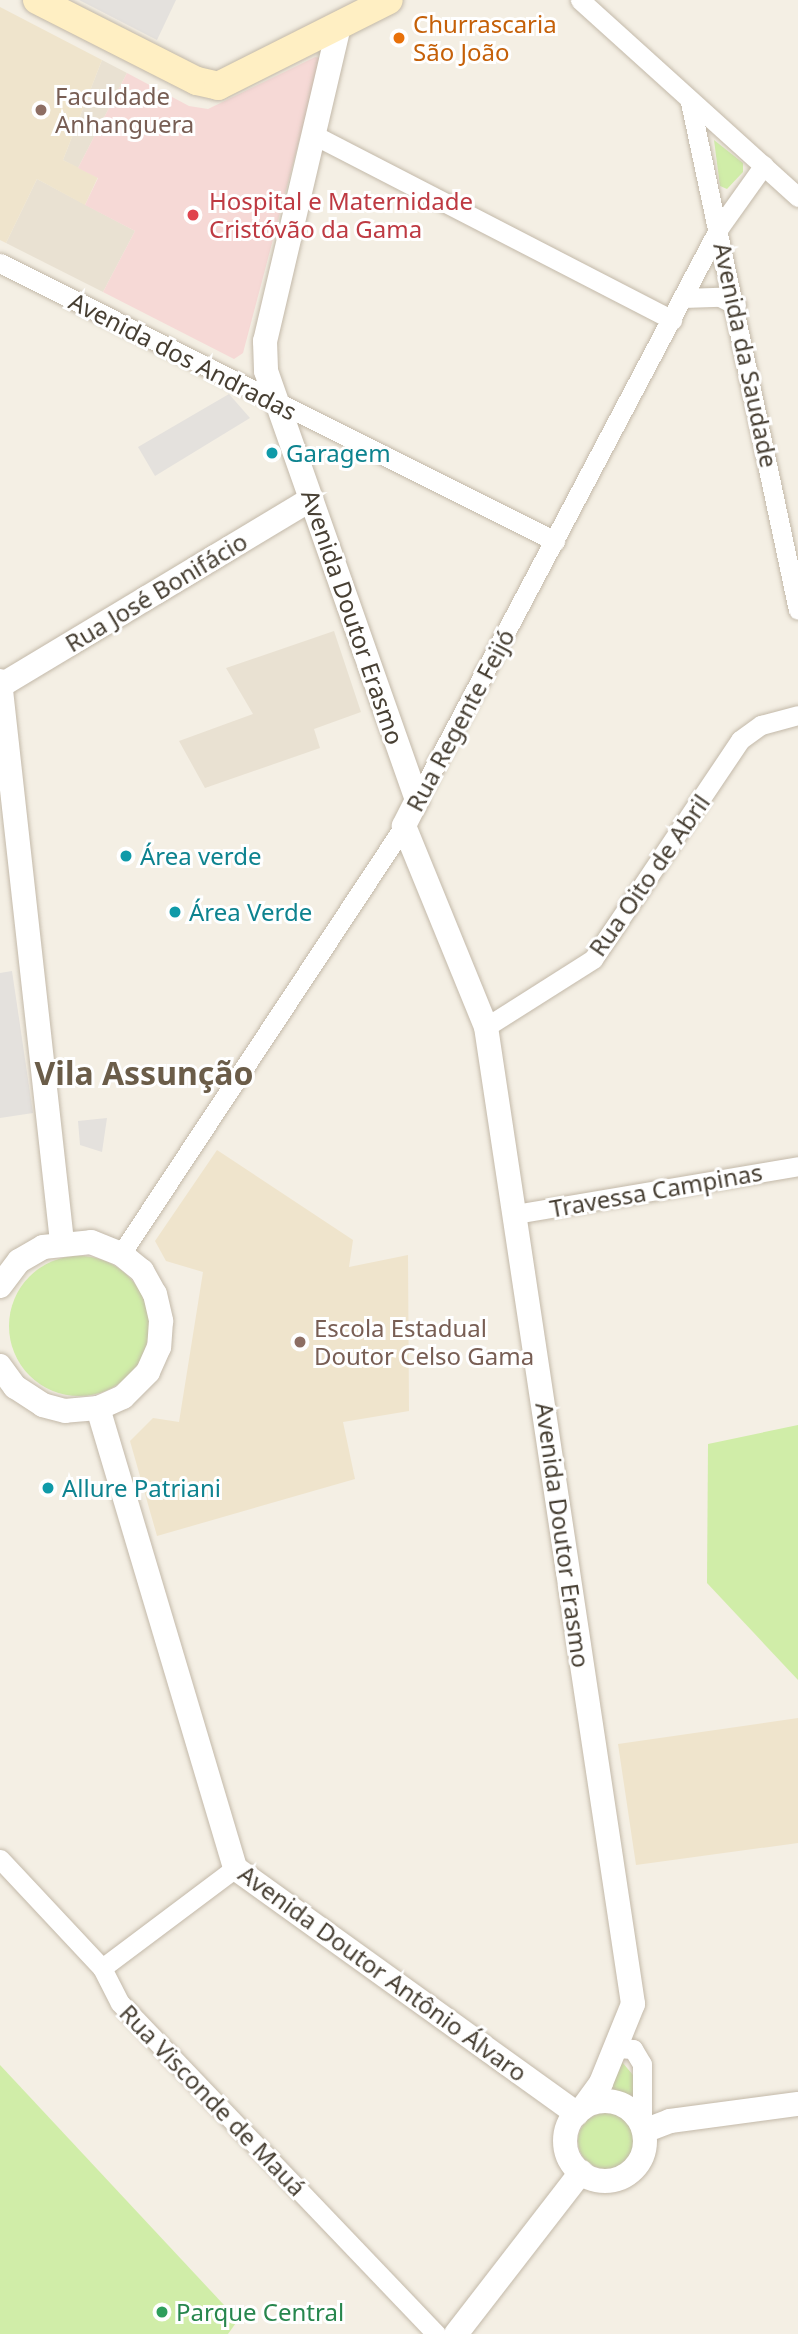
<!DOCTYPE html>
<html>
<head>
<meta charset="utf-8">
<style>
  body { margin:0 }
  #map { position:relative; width:798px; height:2334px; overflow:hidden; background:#f4efe4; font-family:"Noto Sans",sans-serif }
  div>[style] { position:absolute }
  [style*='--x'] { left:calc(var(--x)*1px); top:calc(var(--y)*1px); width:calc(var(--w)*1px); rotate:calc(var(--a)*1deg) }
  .residential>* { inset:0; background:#e9e1d2 }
  .education>* { inset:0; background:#efe4cc }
  .medical>* { inset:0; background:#f6d9d6 }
  .green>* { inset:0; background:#d0eda8 }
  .round { border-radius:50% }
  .parking>* { inset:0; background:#e4e1dd }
  .roads { filter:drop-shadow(0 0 2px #c3b9a9) drop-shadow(0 0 2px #c3b9a9) }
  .minor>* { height:19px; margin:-9.5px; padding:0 9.5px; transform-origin:9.5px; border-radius:9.5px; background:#fff }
  .tertiary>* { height:24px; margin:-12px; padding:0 12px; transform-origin:12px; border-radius:12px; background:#fff }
  .tertiary>.ring { margin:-12px; padding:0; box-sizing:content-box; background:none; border:24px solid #fff; border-radius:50% }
  .secondary>* { height:28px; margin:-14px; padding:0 14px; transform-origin:14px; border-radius:14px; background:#ffefc3 }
  .dots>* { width:19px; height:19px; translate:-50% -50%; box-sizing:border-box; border:4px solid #fff; border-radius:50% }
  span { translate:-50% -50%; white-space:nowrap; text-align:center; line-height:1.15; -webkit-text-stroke:6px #fff; paint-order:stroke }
  .food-label { font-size:24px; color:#c56008 }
  .left { translate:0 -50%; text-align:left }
  .education-label { font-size:24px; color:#785e54 }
  .health-label { font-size:24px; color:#be3a42 }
  .street-label { font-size:24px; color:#473f33 }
  .culture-label { font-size:24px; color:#0d838f }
  .leisure-label { font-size:24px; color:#27864d }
  .district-label { font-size:32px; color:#6b5d49; font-weight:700 }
</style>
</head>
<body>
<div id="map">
  <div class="residential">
    <i style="clip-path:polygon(102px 60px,127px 73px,78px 168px,63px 160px)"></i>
    <i style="clip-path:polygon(37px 179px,135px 231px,103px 292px,6px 243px)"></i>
    <i style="clip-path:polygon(334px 631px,361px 712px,314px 729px,320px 748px,205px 788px,179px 741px,253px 714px,226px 668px)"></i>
  </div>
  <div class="education">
    <i style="clip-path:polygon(0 7px,102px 60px,63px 160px,98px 177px,85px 205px,37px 179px,6px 243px,0 240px)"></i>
    <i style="clip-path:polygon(217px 1150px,353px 1240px,349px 1267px,408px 1255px,409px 1411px,343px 1422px,355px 1479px,157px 1536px,130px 1441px,153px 1418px,179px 1422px,203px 1272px,166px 1261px,155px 1241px)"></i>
    <i style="clip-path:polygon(798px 1718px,798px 1843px,636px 1865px,618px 1744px)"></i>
  </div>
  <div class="medical">
    <i style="clip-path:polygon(315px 57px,321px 58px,243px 353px,234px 359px,103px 292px,135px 231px,85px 205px,98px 178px,78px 168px,127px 73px,189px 106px,208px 109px)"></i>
  </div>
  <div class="green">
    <i style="clip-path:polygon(714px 140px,743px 163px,743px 172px,727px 189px,720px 186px)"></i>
    <i class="round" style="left:9px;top:1256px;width:140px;height:140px"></i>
    <i style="clip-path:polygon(798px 1425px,798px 1680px,707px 1583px,708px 1444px)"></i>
    <i style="clip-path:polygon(622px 2062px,633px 2075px,633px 2106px,623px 2096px,604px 2094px)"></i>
    <i style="clip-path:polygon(0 2065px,238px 2320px,228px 2334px,0 2334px)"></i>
    <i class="round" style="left:578px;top:2113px;width:56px;height:56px"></i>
  </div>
  <div class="parking">
    <i style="clip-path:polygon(79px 0,176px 0,157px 40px)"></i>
    <i style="clip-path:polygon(229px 394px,250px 418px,155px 476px,138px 447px)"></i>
    <i style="clip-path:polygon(12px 971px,33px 1113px,0 1118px,0 973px)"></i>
    <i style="clip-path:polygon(107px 1118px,102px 1152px,80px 1145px,78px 1121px)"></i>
  </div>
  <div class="roads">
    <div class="minor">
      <i style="--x:580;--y:0;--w:294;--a:42.1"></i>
      <i style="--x:690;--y:102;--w:519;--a:78"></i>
      <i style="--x:316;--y:136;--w:401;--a:27.3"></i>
      <i style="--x:0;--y:263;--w:621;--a:26.61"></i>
      <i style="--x:683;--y:298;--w:37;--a:-2"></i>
      <i style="--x:720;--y:297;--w:18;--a:27"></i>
      <i style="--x:417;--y:800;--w:647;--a:-62.17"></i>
      <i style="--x:719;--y:228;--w:77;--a:-54.5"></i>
      <i style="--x:486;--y:1027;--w:127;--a:-32.4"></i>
      <i style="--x:593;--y:959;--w:264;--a:-56.1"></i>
      <i style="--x:740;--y:740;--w:26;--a:-36"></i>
      <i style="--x:761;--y:725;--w:38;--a:-15"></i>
      <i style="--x:515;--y:1214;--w:287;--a:-9.6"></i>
      <i style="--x:121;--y:1254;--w:513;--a:-56.53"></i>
      <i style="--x:0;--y:1859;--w:149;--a:46.9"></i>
      <i style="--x:102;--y:1968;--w:39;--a:63"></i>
      <i style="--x:120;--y:2003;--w:458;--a:46.3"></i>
      <i style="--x:102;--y:1968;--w:166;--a:-36.9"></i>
      <i style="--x:616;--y:2048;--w:17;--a:3"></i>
      <i style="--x:633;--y:2049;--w:17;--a:59"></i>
      <i style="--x:642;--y:2064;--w:61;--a:90"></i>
    </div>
    <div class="tertiary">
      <i style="--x:339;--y:26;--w:324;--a:103.2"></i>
      <i style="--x:265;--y:341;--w:30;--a:88"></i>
      <i style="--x:266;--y:371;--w:455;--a:70.6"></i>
      <i style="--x:417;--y:800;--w:29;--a:117"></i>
      <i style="--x:404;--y:826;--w:217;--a:67.8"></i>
      <i style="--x:486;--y:1027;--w:988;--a:81.44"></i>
      <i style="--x:633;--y:2004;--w:85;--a:112.1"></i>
      <i style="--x:601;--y:2083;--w:31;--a:126"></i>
      <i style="--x:0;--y:681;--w:564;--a:83.69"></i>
      <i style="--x:0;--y:686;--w:363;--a:-31"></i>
      <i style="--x:0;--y:1286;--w:31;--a:-53"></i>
      <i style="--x:19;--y:1261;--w:28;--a:-30"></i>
      <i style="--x:43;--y:1247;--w:48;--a:-5.9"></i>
      <i style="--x:91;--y:1242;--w:32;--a:22"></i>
      <i style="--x:121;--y:1254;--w:27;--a:39"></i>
      <i style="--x:142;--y:1271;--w:26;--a:61"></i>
      <i style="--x:155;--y:1294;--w:28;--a:77"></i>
      <i style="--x:161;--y:1321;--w:26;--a:94"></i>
      <i style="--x:159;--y:1347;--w:27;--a:114"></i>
      <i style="--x:148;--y:1372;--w:35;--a:135"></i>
      <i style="--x:123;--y:1397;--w:27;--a:156"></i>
      <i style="--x:98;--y:1408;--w:33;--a:175"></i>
      <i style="--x:65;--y:1411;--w:23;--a:-165"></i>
      <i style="--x:43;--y:1405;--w:33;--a:-147"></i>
      <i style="--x:15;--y:1387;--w:26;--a:-126"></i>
      <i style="--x:98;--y:1408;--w:480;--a:73.4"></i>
      <i style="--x:235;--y:1868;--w:421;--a:35.7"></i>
      <i class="ring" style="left:565px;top:2101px;width:56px;height:56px"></i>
      <i style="--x:644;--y:2131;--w:28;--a:-21"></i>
      <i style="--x:670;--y:2121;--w:129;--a:-7.6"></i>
      <i style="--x:456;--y:2334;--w:205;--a:-52.3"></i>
    </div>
    <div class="secondary">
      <i style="--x:37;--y:0;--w:179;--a:26.9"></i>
      <i style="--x:197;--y:81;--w:22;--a:13"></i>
      <i style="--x:218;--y:86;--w:191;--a:-26.7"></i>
    </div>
  </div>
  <div class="dots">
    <i style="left:399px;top:38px;background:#e8710a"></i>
    <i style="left:41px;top:110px;background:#8d6e63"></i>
    <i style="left:193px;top:215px;background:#e0444e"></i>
    <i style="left:272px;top:453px;background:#0f9aa8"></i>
    <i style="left:126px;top:856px;background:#0f9aa8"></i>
    <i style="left:175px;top:912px;background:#0f9aa8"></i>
    <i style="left:300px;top:1342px;background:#8d6e63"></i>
    <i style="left:48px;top:1488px;background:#0f9aa8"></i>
    <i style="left:162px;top:2312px;background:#2e9e5b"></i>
  </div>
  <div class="food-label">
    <span class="left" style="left:413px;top:38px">Churrascaria<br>São João</span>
  </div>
  <div class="education-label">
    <span class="left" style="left:55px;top:110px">Faculdade<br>Anhanguera</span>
    <span class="left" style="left:314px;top:1342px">Escola Estadual<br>Doutor Celso Gama</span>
  </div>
  <div class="health-label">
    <span class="left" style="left:209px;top:215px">Hospital e Maternidade<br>Cristóvão da Gama</span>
  </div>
  <div class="street-label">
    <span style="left:746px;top:355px;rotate:78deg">Avenida da Saudade</span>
    <span style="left:183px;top:356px;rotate:27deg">Avenida dos Andradas</span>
    <span style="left:156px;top:592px;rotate:-31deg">Rua José Bonifácio</span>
    <span style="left:353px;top:617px;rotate:71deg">Avenida Doutor Erasmo</span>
    <span style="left:460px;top:720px;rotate:-62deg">Rua Regente Feijó</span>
    <span style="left:649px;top:875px;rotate:-55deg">Rua Oito de Abril</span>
    <span style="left:656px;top:1190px;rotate:-10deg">Travessa Campinas</span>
    <span style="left:563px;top:1535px;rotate:82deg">Avenida Doutor Erasmo</span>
    <span style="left:383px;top:1973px;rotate:36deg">Avenida Doutor Antônio Álvaro</span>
    <span style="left:213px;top:2100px;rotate:46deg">Rua Visconde de Mauá</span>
  </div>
  <div class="culture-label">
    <span class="left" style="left:286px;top:453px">Garagem</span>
    <span class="left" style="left:140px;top:856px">Área verde</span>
    <span class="left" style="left:189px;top:912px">Área Verde</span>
    <span class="left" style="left:62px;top:1488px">Allure Patriani</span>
  </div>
  <div class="leisure-label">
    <span class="left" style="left:176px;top:2312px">Parque Central</span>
  </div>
  <div class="district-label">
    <span style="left:144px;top:1073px">Vila Assunção</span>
  </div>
</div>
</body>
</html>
